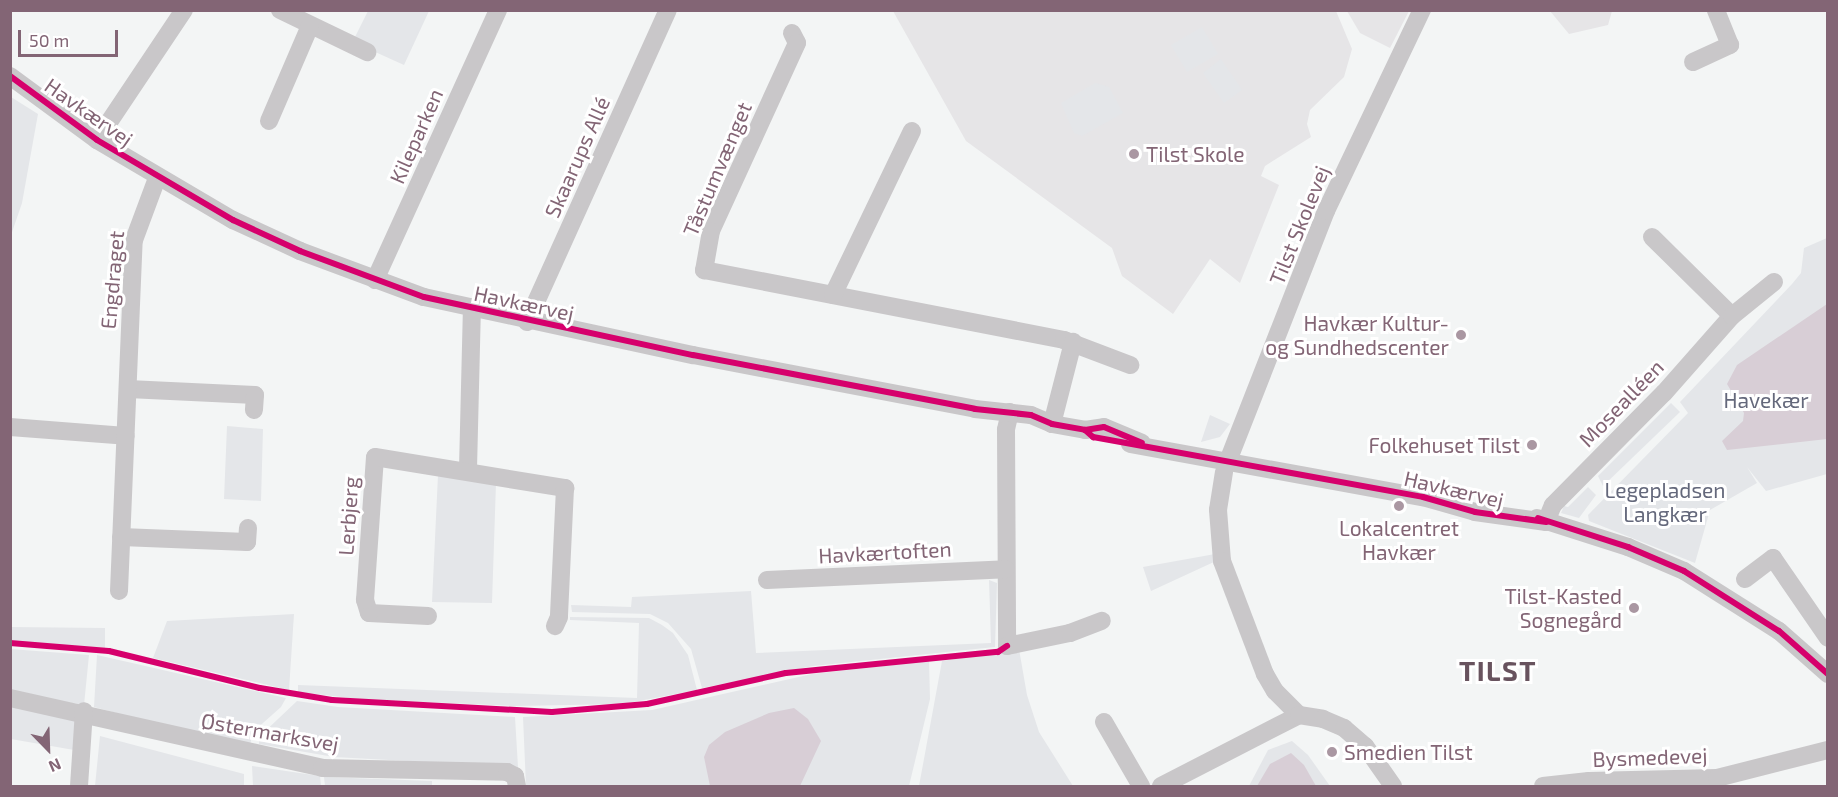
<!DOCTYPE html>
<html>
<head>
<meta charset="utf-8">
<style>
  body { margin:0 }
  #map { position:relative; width:1838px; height:797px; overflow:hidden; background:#f3f5f5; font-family:"Exo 2",sans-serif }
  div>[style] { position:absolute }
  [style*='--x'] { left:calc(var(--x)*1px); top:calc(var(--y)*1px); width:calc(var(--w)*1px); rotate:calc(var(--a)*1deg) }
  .built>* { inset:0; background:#e6e5e7 }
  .green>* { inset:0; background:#e4e6e9 }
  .water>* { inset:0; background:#d8ced6 }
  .minor>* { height:18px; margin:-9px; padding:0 9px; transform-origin:9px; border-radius:9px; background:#c9c7c9 }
  .cycleway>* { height:6px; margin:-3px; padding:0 3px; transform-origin:3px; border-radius:3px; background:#d6006c }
  .dots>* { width:16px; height:16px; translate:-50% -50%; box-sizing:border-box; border:3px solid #fff; border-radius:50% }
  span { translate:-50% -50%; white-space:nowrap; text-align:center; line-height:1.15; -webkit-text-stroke:6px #fff; paint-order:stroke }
  .street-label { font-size:21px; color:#836575 }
  .poi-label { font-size:21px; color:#836575 }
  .left { translate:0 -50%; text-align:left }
  .right { translate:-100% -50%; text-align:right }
  .park-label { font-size:21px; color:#64687b }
  .district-label { font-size:27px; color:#68535e; font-weight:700; letter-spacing:1.5px }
  .frame { position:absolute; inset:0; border:12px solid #836575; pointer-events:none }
  .north { position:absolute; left:18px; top:719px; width:60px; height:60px; -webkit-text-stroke:4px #fff; paint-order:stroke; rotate:157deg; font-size:16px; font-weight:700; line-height:24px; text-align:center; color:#836575 }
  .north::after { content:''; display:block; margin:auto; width:21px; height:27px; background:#836575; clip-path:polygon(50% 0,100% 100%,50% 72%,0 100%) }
  .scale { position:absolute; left:18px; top:30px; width:100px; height:27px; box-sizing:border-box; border:3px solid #836575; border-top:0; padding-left:8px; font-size:18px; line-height:21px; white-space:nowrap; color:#836575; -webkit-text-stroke:4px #fff; paint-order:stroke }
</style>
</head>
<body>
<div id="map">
  <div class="built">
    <i style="clip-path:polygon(893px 11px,1336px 11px,1352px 49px,1344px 77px,1310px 110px,1307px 124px,1311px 137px,1265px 166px,1261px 176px,1279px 185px,1240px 283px,1210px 259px,1173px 314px,1122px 276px,1112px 248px,966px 141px)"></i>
    <i style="clip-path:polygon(1347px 11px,1409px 11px,1390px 48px,1360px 33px)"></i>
    <i style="clip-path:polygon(1550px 11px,1612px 11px,1608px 25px,1569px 34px)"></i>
  </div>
  <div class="green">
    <i style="clip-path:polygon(368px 11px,429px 11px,404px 65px,373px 51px,355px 37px)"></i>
    <i style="clip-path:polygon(1202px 27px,1218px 54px,1187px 72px,1171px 45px)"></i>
    <i style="clip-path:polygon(1221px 59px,1242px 90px,1224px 103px,1203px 73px)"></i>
    <i style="clip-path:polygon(1095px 83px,1109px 87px,1123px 113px,1082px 136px,1074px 133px,1061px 103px)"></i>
    <i style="clip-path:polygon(11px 97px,38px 114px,22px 203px,11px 235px)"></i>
    <i style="clip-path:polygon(1827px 238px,1827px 474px,1766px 491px,1747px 467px,1757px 483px,1710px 510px,1695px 563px,1589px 521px,1588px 515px,1688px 413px,1680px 402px,1792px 284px,1801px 273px,1804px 248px)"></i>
    <i style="clip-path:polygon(1671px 403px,1680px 412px,1603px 486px,1598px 476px)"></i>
    <i style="clip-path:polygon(1210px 415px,1230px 424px,1220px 437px,1201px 442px)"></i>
    <i style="clip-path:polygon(227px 426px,263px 429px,261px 501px,224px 499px)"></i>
    <i style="clip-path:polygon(438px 475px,496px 483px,492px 603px,432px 602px)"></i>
    <i style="clip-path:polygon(1588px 487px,1596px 495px,1579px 518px,1561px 513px,1564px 506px,1568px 507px)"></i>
    <i style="clip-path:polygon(1215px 554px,1216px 561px,1151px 591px,1143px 567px)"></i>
    <i style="clip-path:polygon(989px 580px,997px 583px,995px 647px,813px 666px,702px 688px,691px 649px,668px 623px,650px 614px,572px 612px,571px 605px,631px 607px,632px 597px,751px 591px,756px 653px,991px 643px)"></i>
    <i style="clip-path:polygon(294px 614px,289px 690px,153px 658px,167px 621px)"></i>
    <i style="clip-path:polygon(570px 617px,649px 618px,662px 625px,673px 633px,688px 655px,697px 690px,623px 704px,514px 706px,359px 699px,298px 692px,298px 685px,637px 698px,639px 623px,570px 620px)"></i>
    <i style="clip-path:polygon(11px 627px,105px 628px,105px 648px,11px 641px)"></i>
    <i style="clip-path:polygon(10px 649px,89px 655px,84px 705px,11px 693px)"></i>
    <i style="clip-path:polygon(1019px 649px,1027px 695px,1039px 732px,1073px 786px,919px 786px,942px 661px)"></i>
    <i style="clip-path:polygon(97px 655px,286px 698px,281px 707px,253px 732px,249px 749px,94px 707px)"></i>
    <i style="clip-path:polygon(929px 661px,930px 699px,909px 786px,526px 786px,523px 717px,652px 710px,812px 674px)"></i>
    <i style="clip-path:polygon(297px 701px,338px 707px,515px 717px,518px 767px,334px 757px,259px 744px,259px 737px)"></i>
    <i style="clip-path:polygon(11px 707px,70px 715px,77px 724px,74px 750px,11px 739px)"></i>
    <i style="clip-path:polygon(100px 736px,244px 774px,244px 786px,95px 786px)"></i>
    <i style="clip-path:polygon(1292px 741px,1308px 755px,1330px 786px,1249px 786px,1268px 750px)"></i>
    <i style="clip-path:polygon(252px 766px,320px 776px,321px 786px,253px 786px)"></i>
    <i style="clip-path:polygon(324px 777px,432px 781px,432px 786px,325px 786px)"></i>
  </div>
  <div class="water">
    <i style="clip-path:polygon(1827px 304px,1827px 439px,1727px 450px,1722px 441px,1743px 421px,1744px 413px,1727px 384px,1737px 365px)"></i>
    <i style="clip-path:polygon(794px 708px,808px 719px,821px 741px,800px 786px,710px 786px,704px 757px,709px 745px,725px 732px,769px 713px)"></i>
    <i style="clip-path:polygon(1291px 753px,1304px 765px,1316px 786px,1257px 786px,1270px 764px)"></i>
  </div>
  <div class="minor">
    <i style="--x:280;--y:10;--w:97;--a:25.8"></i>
    <i style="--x:792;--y:33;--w:11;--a:63"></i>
    <i style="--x:797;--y:43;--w:207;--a:114.6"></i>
    <i style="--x:711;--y:231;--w:40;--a:100"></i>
    <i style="--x:704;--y:270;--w:367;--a:11"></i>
    <i style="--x:1064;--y:340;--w:71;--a:20.7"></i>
    <i style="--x:1693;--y:62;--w:41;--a:-24.7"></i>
    <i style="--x:1730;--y:45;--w:38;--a:-112"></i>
    <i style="--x:10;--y:76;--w:108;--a:36.3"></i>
    <i style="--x:97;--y:140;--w:158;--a:30.5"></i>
    <i style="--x:233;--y:220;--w:74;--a:24.8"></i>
    <i style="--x:300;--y:251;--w:132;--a:20.4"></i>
    <i style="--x:424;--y:297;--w:275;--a:12.2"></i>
    <i style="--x:693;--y:355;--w:287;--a:10.8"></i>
    <i style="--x:975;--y:409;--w:56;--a:6.1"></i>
    <i style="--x:1031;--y:415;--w:23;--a:23"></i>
    <i style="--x:1052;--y:424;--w:34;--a:10"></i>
    <i style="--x:1085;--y:430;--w:19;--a:-9"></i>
    <i style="--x:1104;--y:427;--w:41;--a:22.8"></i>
    <i style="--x:269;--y:121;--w:103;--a:-66.7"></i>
    <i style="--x:97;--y:140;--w:156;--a:-56.2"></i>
    <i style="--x:1652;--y:237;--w:112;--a:44.6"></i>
    <i style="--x:375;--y:280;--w:297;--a:-65.5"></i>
    <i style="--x:833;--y:295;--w:182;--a:-64.3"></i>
    <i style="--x:527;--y:322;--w:342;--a:-65.7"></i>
    <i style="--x:128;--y:389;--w:127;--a:2.7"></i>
    <i style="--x:255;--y:395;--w:15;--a:94"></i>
    <i style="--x:1010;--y:412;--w:18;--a:103"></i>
    <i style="--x:1006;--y:430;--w:216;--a:89.7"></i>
    <i style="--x:1007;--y:646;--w:64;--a:-11.7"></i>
    <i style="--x:1070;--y:633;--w:34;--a:-21"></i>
    <i style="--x:1052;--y:424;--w:85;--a:-75.6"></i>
    <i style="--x:10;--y:427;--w:116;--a:4.4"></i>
    <i style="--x:1130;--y:444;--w:298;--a:10.3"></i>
    <i style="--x:1423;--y:497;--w:54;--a:16.1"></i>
    <i style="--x:1475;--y:512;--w:72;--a:8"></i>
    <i style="--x:1228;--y:461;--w:269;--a:-68.6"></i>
    <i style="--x:1326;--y:211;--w:223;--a:-64.5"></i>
    <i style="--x:468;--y:469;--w:159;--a:-88.6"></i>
    <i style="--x:1224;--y:472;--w:38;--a:99"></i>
    <i style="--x:1218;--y:510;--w:51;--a:85.5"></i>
    <i style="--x:1222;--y:561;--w:121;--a:69.2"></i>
    <i style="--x:1265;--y:674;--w:20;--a:60"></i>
    <i style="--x:1275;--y:691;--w:34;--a:45"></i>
    <i style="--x:1537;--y:518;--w:96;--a:17.7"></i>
    <i style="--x:1628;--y:547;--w:61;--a:23.2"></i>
    <i style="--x:1684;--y:571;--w:112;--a:32.3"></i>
    <i style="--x:1779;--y:631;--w:65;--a:41.3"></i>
    <i style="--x:1546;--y:522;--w:18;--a:-68"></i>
    <i style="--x:1553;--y:505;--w:158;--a:-45.3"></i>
    <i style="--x:1664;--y:393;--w:103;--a:-48.6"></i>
    <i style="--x:1732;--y:316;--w:54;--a:-39"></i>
    <i style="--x:121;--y:537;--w:126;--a:2.3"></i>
    <i style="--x:247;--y:542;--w:14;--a:-86"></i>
    <i style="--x:1745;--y:579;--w:35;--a:-37"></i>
    <i style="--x:1773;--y:558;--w:97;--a:55.5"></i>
    <i style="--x:767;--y:580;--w:239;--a:-2.6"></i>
    <i style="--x:119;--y:591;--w:351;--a:-87.6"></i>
    <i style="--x:134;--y:240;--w:66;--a:-69.6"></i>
    <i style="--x:428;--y:616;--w:59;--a:-177.1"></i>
    <i style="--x:369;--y:613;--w:14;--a:-107"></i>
    <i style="--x:365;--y:600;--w:143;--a:-86"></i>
    <i style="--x:375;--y:457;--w:193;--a:9.3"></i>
    <i style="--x:565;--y:488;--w:129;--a:92.7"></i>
    <i style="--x:559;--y:617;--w:10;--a:114"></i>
    <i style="--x:10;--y:698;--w:320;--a:12.6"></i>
    <i style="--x:322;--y:768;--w:185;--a:1.2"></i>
    <i style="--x:507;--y:772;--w:9;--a:27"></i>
    <i style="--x:515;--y:776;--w:10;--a:79"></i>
    <i style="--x:1104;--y:722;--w:74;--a:60"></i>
    <i style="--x:79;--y:786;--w:75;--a:-86.2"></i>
    <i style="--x:1161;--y:786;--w:155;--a:-27.2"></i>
    <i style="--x:1299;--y:715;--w:24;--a:9"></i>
    <i style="--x:1323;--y:719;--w:23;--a:23"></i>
    <i style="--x:1344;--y:728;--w:28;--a:41"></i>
    <i style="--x:1365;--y:746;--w:49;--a:55"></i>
    <i style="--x:1543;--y:786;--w:46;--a:-6.2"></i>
    <i style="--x:1589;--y:781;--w:128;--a:-1.3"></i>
    <i style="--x:1717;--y:778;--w:114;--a:-14.2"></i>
  </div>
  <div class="cycleway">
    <i style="--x:10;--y:76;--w:108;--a:36.3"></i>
    <i style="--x:97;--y:140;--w:158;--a:30.5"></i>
    <i style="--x:233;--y:220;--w:74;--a:24.8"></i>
    <i style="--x:300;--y:251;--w:132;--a:20.4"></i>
    <i style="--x:424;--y:297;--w:275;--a:12.2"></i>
    <i style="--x:693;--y:355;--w:287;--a:10.8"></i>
    <i style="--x:975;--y:409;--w:56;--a:6.1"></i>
    <i style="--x:1031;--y:415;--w:23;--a:23"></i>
    <i style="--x:1052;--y:424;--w:34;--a:10"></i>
    <i style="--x:1085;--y:430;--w:19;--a:-9"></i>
    <i style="--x:1104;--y:427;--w:41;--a:22.8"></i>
    <i style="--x:1085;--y:430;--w:11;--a:41"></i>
    <i style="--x:1093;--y:437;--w:335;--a:10.3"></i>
    <i style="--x:1423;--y:497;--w:54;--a:16.1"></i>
    <i style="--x:1475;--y:512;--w:72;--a:8"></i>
    <i style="--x:1538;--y:518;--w:95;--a:17.9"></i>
    <i style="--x:1628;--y:547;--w:61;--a:23.2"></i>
    <i style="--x:1684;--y:571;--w:112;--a:32.3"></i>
    <i style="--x:1779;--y:631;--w:65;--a:41.3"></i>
    <i style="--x:10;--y:643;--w:99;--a:4.6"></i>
    <i style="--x:109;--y:651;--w:155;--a:13.8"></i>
    <i style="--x:260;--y:688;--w:73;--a:9.5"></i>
    <i style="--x:332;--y:700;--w:220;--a:3.1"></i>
    <i style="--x:552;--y:712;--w:95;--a:-4.8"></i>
    <i style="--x:647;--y:704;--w:142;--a:-12.6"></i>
    <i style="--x:786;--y:673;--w:213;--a:-5.7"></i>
    <i style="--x:998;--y:652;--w:11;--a:-34"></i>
  </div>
  <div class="dots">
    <i style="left:1134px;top:154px;background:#aa97a2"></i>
    <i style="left:1461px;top:335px;background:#aa97a2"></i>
    <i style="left:1532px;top:445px;background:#aa97a2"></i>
    <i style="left:1399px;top:506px;background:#aa97a2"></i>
    <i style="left:1634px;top:608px;background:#aa97a2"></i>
    <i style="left:1332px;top:752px;background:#aa97a2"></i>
  </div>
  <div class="street-label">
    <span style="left:89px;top:112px;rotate:35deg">Havkærvej</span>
    <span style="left:416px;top:136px;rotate:-66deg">Kileparken</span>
    <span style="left:577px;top:157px;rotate:-66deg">Skaarups Allé</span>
    <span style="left:717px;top:169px;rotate:-67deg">Tåstumvænget</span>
    <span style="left:1299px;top:225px;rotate:-68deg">Tilst Skolevej</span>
    <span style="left:112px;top:280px;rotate:-85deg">Engdraget</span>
    <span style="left:524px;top:303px;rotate:12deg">Havkærvej</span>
    <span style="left:1621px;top:403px;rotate:-46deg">Mosealléen</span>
    <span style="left:1454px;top:489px;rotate:13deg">Havkærvej</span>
    <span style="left:348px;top:516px;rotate:-86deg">Lerbjerg</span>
    <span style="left:885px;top:552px;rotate:-3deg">Havkærtoften</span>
    <span style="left:270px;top:732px;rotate:10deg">Østermarksvej</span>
    <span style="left:1650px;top:757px;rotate:-2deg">Bysmedevej</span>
  </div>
  <div class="poi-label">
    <span class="left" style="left:1146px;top:154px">Tilst Skole</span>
    <span class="right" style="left:1449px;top:335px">Havkær Kultur-<br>og Sundhedscenter</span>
    <span class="right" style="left:1520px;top:445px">Folkehuset Tilst</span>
    <span style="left:1399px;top:540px">Lokalcentret<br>Havkær</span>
    <span class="right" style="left:1622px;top:608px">Tilst-Kasted<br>Sognegård</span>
    <span class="left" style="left:1344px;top:752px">Smedien Tilst</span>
  </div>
  <div class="park-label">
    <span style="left:1766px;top:400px">Havekær</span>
    <span style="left:1665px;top:502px">Legepladsen<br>Langkær</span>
  </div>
  <div class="district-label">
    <span style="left:1498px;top:671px">TILST</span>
  </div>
  <div class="frame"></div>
  <div class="north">N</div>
  <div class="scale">50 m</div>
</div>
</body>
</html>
